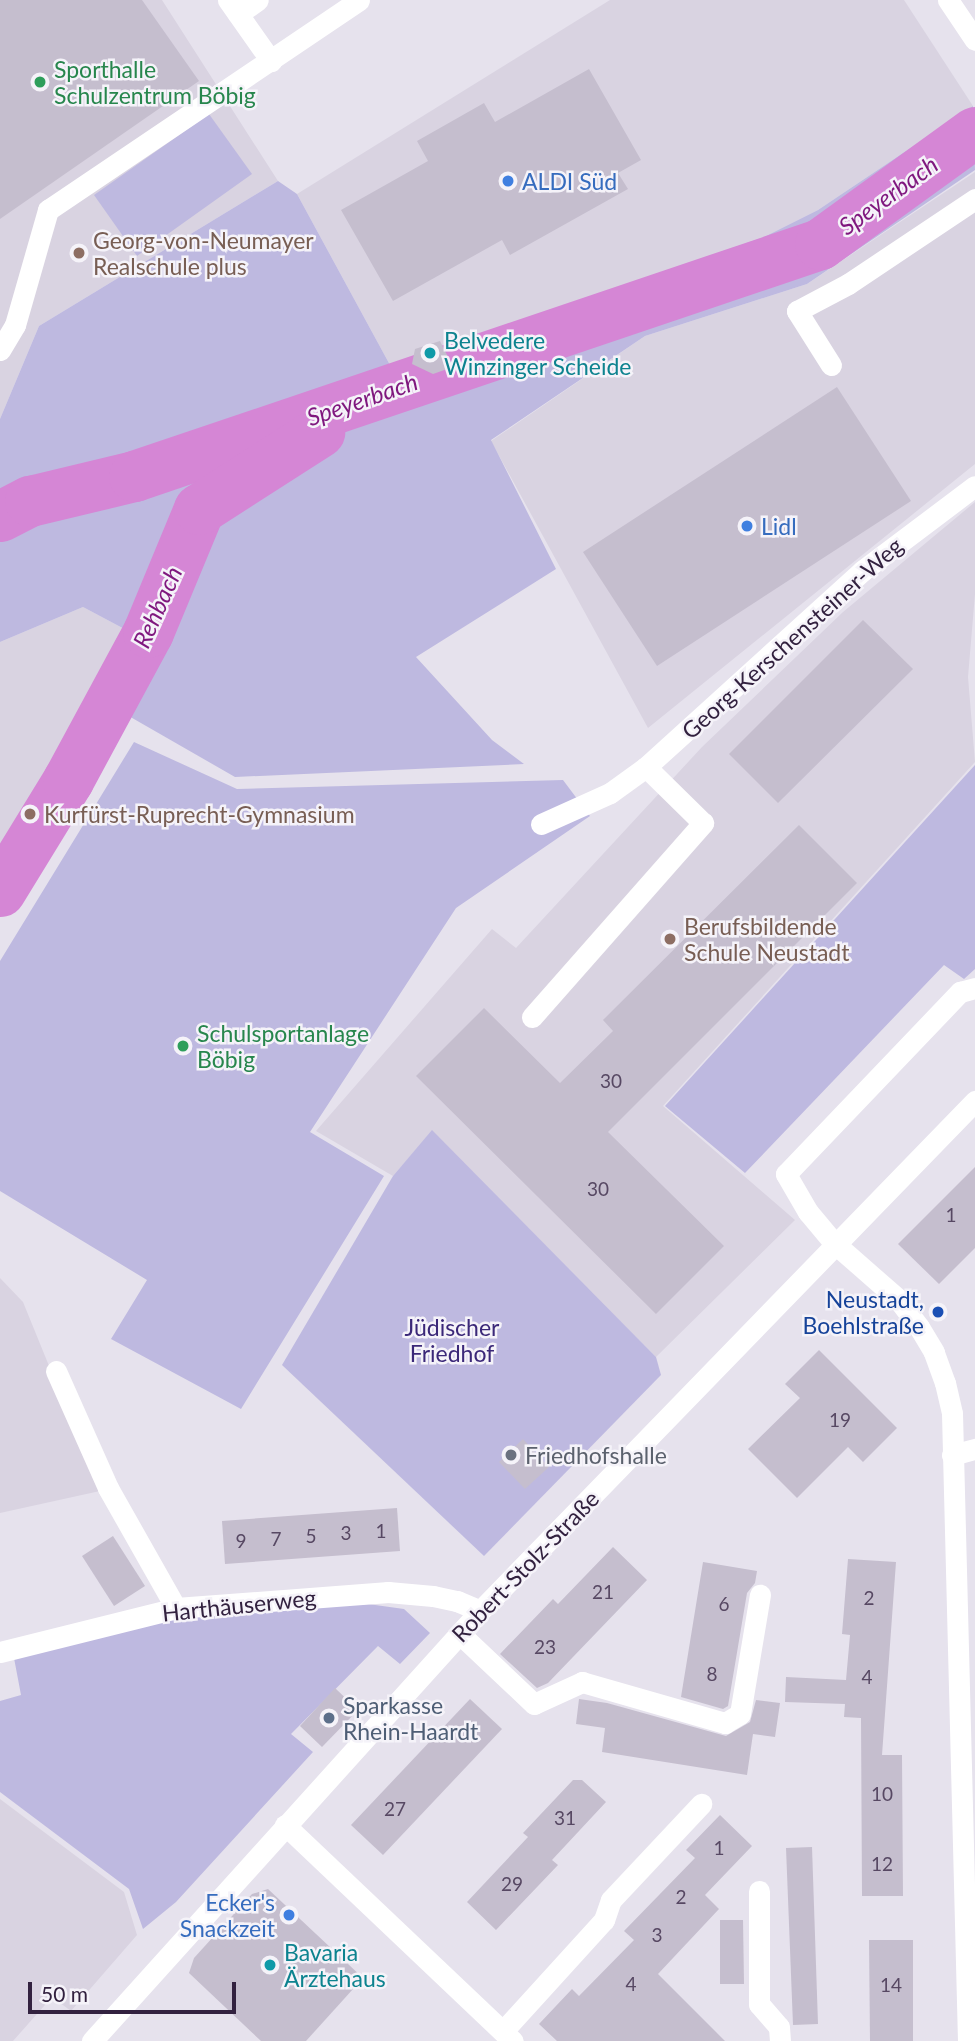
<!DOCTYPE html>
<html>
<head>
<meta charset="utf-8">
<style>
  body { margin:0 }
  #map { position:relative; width:975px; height:2041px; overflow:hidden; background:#e6e2ed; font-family:Lato,sans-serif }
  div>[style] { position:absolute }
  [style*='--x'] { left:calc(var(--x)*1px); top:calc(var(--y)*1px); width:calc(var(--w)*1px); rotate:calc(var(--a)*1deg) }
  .built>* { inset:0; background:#d9d3e1 }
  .green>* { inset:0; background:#beb9e0 }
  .river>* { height:51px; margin:-25.5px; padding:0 25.5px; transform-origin:25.5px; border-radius:25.5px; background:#d586d5 }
  .building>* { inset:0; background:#c5bece }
  .minor>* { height:21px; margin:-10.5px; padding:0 10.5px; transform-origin:10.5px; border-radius:10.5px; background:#fff }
  .dots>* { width:19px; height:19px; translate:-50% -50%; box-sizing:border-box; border:4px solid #f5f3f9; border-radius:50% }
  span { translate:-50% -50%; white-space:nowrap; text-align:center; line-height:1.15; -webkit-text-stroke:5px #f5f3f9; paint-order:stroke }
  .number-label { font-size:19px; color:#574863 }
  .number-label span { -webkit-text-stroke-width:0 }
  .leisure-label { font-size:23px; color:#27864d }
  .left { translate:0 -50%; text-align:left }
  .shop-label { font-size:23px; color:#366cbe }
  .right { translate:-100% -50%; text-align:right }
  .education-label { font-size:23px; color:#785e54 }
  .culture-label { font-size:23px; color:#0d838f }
  .street-label { font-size:23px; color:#32213f }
  .transit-label { font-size:23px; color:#164399 }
  .park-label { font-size:23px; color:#3b2879 }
  .worship-label { font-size:23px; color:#5b616d }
  .service-label { font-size:23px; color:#4e5e75 }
  .water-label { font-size:24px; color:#7f177e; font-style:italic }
  .scale { position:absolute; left:28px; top:1982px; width:208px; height:32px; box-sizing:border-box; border:4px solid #32213f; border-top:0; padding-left:9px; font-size:21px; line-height:24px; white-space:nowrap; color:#32213f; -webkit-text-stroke:5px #f5f3f9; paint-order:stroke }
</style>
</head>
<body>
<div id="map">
  <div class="built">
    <i style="clip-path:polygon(0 0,162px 0,278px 181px,39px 326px,0 419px)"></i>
    <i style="clip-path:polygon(610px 0,904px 0,973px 106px,818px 210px,764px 237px,390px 365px,297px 194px)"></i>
    <i style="clip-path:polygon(975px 172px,975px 464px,648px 728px,491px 441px,645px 336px,807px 284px)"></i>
    <i style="clip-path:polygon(975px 502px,975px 594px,968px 677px,975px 762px,663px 1106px,795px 1220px,656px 1357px,432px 1131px,393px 1176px,316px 1131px,492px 929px,516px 948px,702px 747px,843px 612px)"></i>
    <i style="clip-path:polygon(83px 607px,162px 649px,120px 711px,0 917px,0 642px)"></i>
    <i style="clip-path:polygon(0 1278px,23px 1302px,100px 1491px,0 1513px)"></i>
    <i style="clip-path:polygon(0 1799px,124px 1892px,137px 1935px,71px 2011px,52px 1997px,13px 2041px,0 2041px)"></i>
  </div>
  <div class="green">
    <i style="clip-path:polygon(973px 106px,975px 170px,807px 284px,645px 336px,491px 440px,556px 569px,416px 657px,492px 740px,524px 764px,235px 777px,120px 711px,162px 649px,83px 607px,0 642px,0 419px,39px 326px,278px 181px,297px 194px,390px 365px,764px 237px,818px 210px)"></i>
    <i style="clip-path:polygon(209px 114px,252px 174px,137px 256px,94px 195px)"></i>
    <i style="clip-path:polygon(134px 742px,237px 789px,563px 780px,590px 816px,456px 908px,310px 1132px,384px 1176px,241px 1409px,111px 1339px,147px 1280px,0 1191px,0 961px)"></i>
    <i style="clip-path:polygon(975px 765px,975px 969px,964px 979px,944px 965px,745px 1173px,665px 1106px)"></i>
    <i style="clip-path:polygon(432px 1130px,656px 1357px,661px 1375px,484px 1556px,282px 1365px,393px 1176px)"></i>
    <i style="clip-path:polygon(368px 1604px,404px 1609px,430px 1633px,400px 1664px,378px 1646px,291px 1734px,313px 1752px,176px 1902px,143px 1929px,129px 1889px,0 1792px,0 1701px,21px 1695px,14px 1658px,187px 1616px)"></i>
  </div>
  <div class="river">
    <i style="--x:0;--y:516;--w:34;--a:-27"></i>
    <i style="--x:30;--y:501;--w:107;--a:-13.5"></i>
    <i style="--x:134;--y:476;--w:724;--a:-18.69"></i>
    <i style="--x:820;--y:244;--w:191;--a:-35.9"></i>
    <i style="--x:0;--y:891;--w:130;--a:-58.5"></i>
    <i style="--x:68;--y:780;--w:168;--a:-61.6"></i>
    <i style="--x:148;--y:632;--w:133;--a:-67.5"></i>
    <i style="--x:199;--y:509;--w:143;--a:-32.7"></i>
  </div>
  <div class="building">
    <i style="clip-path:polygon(0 0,142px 0,199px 81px,0 219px)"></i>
    <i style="clip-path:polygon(589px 69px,641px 160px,618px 173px,628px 189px,510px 255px,502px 240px,393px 301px,341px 210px,428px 161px,417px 141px,484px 103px,495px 122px)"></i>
    <i style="clip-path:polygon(440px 341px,453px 367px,433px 374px,412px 364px,415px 349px)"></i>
    <i style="clip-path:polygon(837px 387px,911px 501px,657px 666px,583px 552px)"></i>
    <i style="clip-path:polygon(863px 620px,913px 669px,778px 803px,729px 754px)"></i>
    <i style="clip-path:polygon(799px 825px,857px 883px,608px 1132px,724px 1246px,656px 1314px,416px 1076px,484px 1008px,560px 1083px,613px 1031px,603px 1020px)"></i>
    <i style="clip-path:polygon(975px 1167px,975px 1248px,939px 1284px,898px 1244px)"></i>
    <i style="clip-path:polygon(819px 1350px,897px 1428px,863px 1462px,848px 1447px,797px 1498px,748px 1449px,800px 1398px,785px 1384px)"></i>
    <i style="clip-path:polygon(523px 1439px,549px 1467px,525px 1489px,499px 1462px)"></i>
    <i style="clip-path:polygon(397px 1508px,400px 1551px,225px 1564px,222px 1521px)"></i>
    <i style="clip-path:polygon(113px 1536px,145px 1586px,114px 1606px,82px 1556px)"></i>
    <i style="clip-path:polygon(613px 1547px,647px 1580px,548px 1683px,537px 1688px,500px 1654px,553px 1599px,558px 1604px)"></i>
    <i style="clip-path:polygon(848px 1559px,896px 1562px,882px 1755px,902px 1755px,903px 1896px,862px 1896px,861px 1718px,844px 1717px,845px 1704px,785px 1702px,786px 1677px,846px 1680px,850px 1635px,842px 1634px)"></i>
    <i style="clip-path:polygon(703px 1562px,757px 1571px,755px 1583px,747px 1593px,728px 1706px,723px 1709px,681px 1697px)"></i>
    <i style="clip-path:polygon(335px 1688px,358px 1710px,322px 1747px,300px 1726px)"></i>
    <i style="clip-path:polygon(470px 1699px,502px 1729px,383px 1855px,351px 1825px)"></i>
    <i style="clip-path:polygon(579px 1699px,607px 1703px,726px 1736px,750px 1722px,756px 1700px,780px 1703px,775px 1737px,753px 1734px,747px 1775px,602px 1752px,605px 1728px,576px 1724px)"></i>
    <i style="clip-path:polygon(573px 1780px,582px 1780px,606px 1802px,552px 1860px,558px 1865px,496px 1930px,467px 1902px,528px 1837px,523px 1833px)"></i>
    <i style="clip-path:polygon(720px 1815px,752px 1846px,705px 1895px,719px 1909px,658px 1974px,725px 2041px,557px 2041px,539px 2024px,572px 1989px,579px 1996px,634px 1940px,624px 1931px,695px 1858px,686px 1850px)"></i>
    <i style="clip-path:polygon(812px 1847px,818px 2024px,793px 2025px,786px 1848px)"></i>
    <i style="clip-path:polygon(268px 1889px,363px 1978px,306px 2041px,261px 2041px,189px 1973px,194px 1958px,252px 1894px)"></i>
    <i style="clip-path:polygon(720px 1920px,743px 1920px,744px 1984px,720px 1984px)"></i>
    <i style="clip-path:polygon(869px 1940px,913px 1940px,913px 2041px,870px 2041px)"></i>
  </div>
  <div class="minor">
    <i style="--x:228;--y:0;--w:75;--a:54.8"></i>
    <i style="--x:948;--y:0;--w:48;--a:56"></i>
    <i style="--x:238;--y:14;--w:24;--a:-35"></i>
    <i style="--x:0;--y:350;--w:29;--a:-59"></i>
    <i style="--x:15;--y:325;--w:120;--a:-74"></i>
    <i style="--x:48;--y:210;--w:375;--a:-34"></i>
    <i style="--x:831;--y:365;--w:64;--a:-122.2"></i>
    <i style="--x:797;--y:311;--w:58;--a:-27.9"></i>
    <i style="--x:848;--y:284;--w:153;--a:-33.8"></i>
    <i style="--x:541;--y:824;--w:76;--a:-24.2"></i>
    <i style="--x:610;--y:793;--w:44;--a:-35.8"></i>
    <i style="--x:646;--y:767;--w:292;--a:-42.2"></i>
    <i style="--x:862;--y:571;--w:141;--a:-37"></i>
    <i style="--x:532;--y:1017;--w:259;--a:-48.6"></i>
    <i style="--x:703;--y:823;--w:80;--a:-135.5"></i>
    <i style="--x:56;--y:1371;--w:128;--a:66"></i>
    <i style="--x:108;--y:1488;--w:138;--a:60.5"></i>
    <i style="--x:952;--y:1455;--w:24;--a:-15"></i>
    <i style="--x:460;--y:1634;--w:102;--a:43.4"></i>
    <i style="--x:534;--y:1704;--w:53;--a:-24.6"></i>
    <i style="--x:582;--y:1682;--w:149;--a:16"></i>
    <i style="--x:725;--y:1723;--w:17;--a:-31"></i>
    <i style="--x:740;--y:1714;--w:121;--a:-80.5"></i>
    <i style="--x:0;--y:1652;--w:181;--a:-14"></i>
    <i style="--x:176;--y:1608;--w:213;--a:-4.3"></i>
    <i style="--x:388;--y:1592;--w:45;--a:5.1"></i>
    <i style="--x:433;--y:1596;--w:25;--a:12"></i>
    <i style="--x:457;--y:1601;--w:25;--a:23"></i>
    <i style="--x:285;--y:1825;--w:314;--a:43.5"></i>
    <i style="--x:759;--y:1891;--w:113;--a:90"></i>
    <i style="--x:759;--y:2004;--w:30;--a:49"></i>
    <i style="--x:779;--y:2027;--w:14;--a:86"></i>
    <i style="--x:503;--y:2031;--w:150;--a:-47.7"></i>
    <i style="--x:604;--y:1920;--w:21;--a:-71"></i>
    <i style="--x:611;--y:1900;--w:132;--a:-46.8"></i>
    <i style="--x:92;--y:2041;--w:579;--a:-47.94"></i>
    <i style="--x:480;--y:1611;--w:711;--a:-45.86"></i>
    <i style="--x:968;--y:2041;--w:628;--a:-91.46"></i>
    <i style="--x:952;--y:1413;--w:31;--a:-103"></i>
    <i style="--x:945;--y:1383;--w:33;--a:-110"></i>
    <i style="--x:934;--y:1352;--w:29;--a:-121"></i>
    <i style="--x:919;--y:1327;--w:35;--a:-127"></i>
    <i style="--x:898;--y:1299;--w:85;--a:-138.8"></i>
    <i style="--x:834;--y:1243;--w:40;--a:-130"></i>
    <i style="--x:808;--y:1212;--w:44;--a:-120.1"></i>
    <i style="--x:786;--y:1174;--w:252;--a:-46.3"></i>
    <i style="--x:960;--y:992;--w:16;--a:-15"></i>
  </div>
  <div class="dots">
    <i style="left:40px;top:82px;background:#2e9e5b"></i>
    <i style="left:508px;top:181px;background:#3f7fe0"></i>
    <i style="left:79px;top:253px;background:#8d6e63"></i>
    <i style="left:430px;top:353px;background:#0f9aa8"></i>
    <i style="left:747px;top:526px;background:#3f7fe0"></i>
    <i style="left:30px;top:814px;background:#8d6e63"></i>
    <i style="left:670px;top:939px;background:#8d6e63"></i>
    <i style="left:183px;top:1046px;background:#2e9e5b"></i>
    <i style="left:938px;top:1312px;background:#1a4fb4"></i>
    <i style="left:511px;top:1455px;background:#6b7280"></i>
    <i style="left:329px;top:1718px;background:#5c6f8a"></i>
    <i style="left:289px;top:1915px;background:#3f7fe0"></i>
    <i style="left:270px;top:1965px;background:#0f9aa8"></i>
  </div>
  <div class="number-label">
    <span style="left:611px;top:1081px">30</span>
    <span style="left:598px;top:1189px">30</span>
    <span style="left:951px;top:1215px">1</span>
    <span style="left:840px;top:1420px">19</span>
    <span style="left:381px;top:1531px">1</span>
    <span style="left:346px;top:1533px">3</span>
    <span style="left:311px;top:1536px">5</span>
    <span style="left:276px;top:1539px">7</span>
    <span style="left:241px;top:1541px">9</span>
    <span style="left:603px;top:1592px">21</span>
    <span style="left:869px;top:1598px">2</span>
    <span style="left:724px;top:1604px">6</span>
    <span style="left:545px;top:1647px">23</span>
    <span style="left:712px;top:1674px">8</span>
    <span style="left:867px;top:1677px">4</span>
    <span style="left:882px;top:1794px">10</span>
    <span style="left:395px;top:1809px">27</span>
    <span style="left:565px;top:1818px">31</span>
    <span style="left:719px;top:1848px">1</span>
    <span style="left:882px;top:1864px">12</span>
    <span style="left:512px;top:1884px">29</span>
    <span style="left:681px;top:1897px">2</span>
    <span style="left:657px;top:1935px">3</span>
    <span style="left:631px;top:1984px">4</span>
    <span style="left:891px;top:1985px">14</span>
  </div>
  <div class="leisure-label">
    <span class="left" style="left:54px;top:82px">Sporthalle<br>Schulzentrum Böbig</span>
    <span class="left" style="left:197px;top:1046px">Schulsportanlage<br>Böbig</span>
  </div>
  <div class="shop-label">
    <span class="left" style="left:522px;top:181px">ALDI Süd</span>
    <span class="left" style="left:761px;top:526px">Lidl</span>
    <span class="right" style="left:275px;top:1915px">Ecker's<br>Snackzeit</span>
  </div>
  <div class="education-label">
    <span class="left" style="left:93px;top:253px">Georg-von-Neumayer<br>Realschule plus</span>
    <span class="left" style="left:44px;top:814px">Kurfürst-Ruprecht-Gymnasium</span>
    <span class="left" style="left:684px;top:939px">Berufsbildende<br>Schule Neustadt</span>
  </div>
  <div class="culture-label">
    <span class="left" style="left:444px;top:353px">Belvedere<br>Winzinger Scheide</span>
    <span class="left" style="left:284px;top:1965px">Bavaria<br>Ärztehaus</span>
  </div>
  <div class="street-label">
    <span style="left:792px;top:638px;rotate:-42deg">Georg-Kerschensteiner-Weg</span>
    <span style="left:525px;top:1566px;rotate:-46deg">Robert-Stolz-Straße</span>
    <span style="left:239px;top:1605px;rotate:-6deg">Harthäuserweg</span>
  </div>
  <div class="transit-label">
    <span class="right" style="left:924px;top:1312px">Neustadt,<br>Boehlstraße</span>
  </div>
  <div class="park-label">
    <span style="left:452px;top:1340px">Jüdischer<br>Friedhof</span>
  </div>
  <div class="worship-label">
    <span class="left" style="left:525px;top:1455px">Friedhofshalle</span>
  </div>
  <div class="service-label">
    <span class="left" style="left:343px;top:1718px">Sparkasse<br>Rhein-Haardt</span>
  </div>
  <div class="water-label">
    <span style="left:888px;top:195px;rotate:-36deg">Speyerbach</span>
    <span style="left:362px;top:399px;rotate:-19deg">Speyerbach</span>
    <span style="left:157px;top:607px;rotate:-66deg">Rehbach</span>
  </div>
  <div class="scale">50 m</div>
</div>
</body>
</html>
